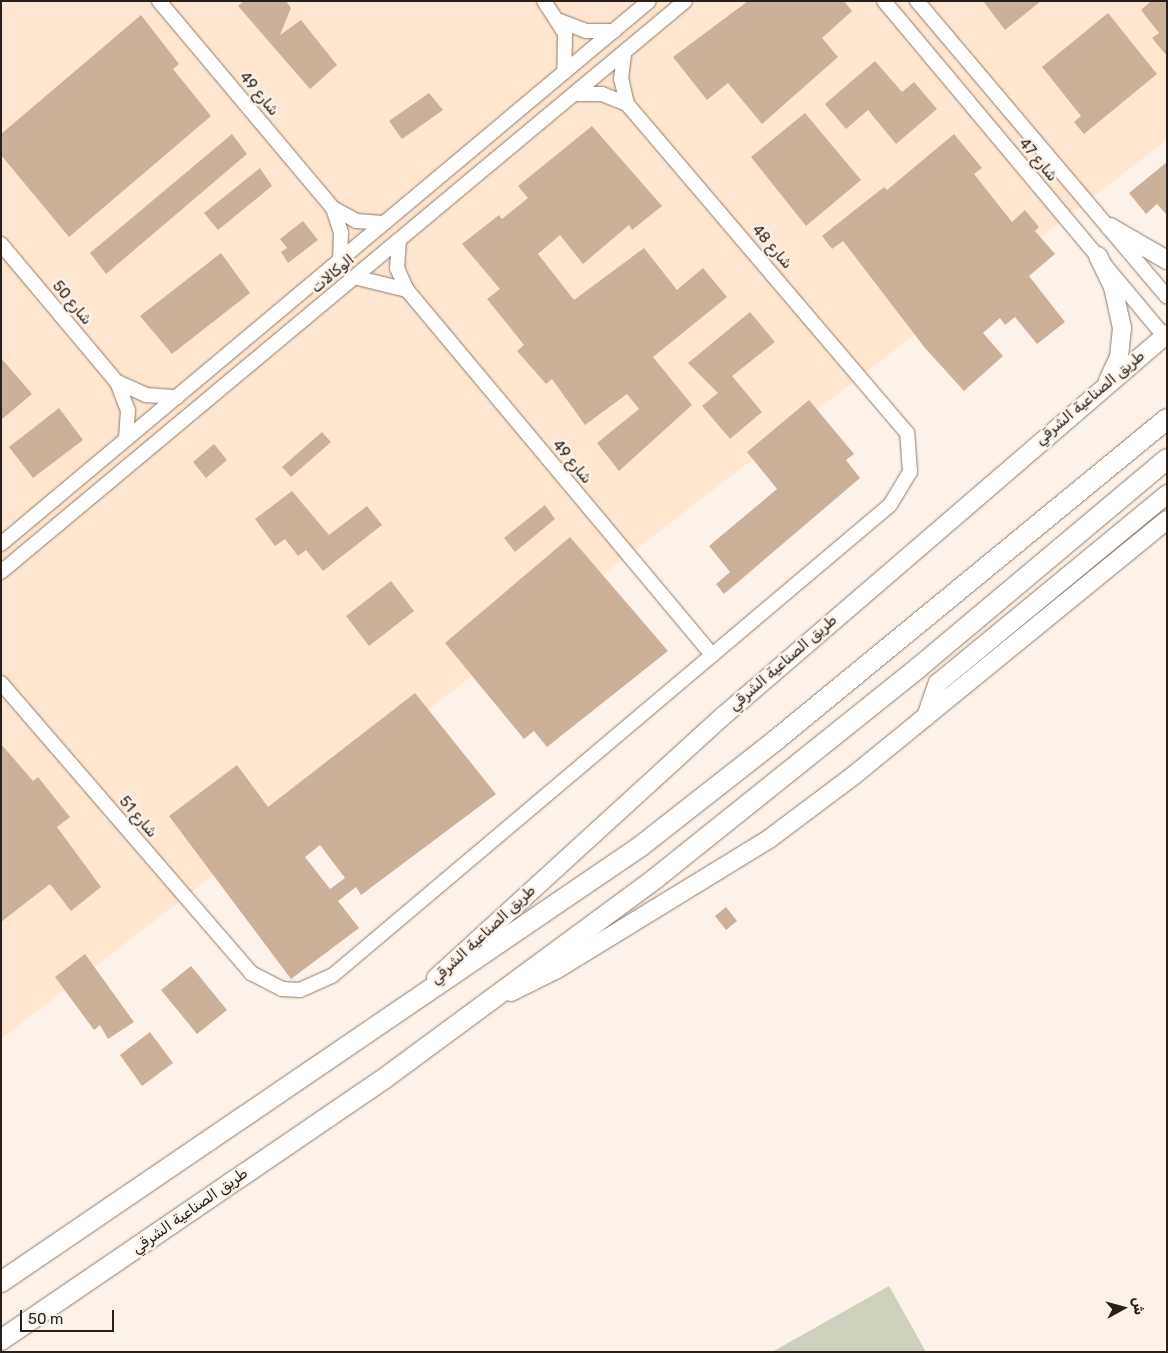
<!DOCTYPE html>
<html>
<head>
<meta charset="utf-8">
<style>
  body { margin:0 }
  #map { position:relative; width:1168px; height:1353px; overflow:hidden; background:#fcf2ea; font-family:Rubik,"Noto Naskh Arabic",sans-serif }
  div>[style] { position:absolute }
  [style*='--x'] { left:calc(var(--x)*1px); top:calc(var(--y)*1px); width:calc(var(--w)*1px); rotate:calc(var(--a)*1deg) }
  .built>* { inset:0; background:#fee6d1 }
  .green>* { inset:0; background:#cdd1bb }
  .building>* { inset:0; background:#ccb19a }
  .roads { filter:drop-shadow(0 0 1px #8f7a67) drop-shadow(0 0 1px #8f7a67) }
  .minor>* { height:14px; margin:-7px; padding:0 7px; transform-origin:7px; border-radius:7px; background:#fff }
  .major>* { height:18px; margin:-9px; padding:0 9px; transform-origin:9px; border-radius:9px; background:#fff }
  .highway>* { height:20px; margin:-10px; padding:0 10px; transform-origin:10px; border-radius:10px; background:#fff }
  span { translate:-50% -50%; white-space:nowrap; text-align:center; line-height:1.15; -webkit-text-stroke:5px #fcf2ea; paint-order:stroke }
  .street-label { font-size:15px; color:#292019 }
  .frame { position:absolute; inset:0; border:2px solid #292019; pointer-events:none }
  .north { position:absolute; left:1098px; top:1283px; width:50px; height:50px; -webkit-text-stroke:4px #fcf2ea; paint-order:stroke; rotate:83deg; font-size:14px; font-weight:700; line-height:20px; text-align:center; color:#292019 }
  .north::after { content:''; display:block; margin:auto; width:18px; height:22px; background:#292019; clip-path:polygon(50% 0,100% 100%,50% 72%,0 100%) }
  .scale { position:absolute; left:20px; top:1310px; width:94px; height:22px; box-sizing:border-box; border:2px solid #292019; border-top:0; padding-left:6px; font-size:15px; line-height:18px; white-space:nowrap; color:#292019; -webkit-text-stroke:4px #fcf2ea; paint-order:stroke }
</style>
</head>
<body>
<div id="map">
  <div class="built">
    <i style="clip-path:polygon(1px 1px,1167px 1px,1167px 140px,1px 1039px)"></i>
  </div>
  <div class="green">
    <i style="clip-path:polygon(889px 1286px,926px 1352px,772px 1352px)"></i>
  </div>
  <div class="building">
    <i style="clip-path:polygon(244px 1px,286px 1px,291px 8px,280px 35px,301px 20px,337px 65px,310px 89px,238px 6px)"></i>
    <i style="clip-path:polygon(748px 1px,844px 1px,852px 11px,822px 38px,838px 57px,762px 124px,728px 83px,707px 100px,673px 57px)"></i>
    <i style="clip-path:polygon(983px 1px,1041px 1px,1005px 30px)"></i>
    <i style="clip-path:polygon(1151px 1px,1167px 1px,1167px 56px,1152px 38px,1159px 33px,1141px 10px)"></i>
    <i style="clip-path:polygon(1108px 13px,1157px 74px,1084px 134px,1074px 122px,1081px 116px,1042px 67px)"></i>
    <i style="clip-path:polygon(141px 15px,179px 64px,173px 69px,211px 116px,69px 237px,1px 155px,1px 134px)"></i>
    <i style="clip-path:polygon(875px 61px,902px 92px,914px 82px,937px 109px,896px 144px,868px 110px,846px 129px,825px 104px)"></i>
    <i style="clip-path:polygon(429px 93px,443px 110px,402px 139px,389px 121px)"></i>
    <i style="clip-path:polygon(805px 113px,861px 180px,806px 226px,751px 157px)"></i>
    <i style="clip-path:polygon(592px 126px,662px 206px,632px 230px,629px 225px,583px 264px,560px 235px,538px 254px,574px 300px,644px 248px,677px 290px,703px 268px,727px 297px,653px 357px,692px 405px,619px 471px,597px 443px,639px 409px,627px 394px,585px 425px,552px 379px,546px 384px,517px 351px,524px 345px,487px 299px,500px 289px,462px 244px,499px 215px,502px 219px,528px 198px,518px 186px)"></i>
    <i style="clip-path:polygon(232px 134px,247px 154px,106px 274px,90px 253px)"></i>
    <i style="clip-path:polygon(954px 134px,982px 168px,974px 174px,1012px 222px,1025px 210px,1039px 227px,1035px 231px,1055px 254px,1029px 276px,1065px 322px,1037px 344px,1015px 317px,1005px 325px,1000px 318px,983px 333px,1003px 356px,964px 391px,925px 348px,843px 241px,832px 249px,822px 236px,884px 187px,887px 190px)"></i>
    <i style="clip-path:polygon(1167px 162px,1167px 215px,1157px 204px,1146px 214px,1129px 193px)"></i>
    <i style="clip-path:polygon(260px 168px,272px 186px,218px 230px,204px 213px)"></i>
    <i style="clip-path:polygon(303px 221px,318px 240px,288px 263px,281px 252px,287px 248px,280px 239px)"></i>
    <i style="clip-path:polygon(221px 253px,250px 293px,172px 354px,140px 316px)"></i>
    <i style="clip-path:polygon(750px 312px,775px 342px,732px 376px,762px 412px,730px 439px,702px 406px,718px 393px,688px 363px)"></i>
    <i style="clip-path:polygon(1px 358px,32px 394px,1px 420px)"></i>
    <i style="clip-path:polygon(809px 400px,854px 454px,846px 460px,860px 478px,724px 594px,716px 584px,730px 572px,709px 546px,777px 489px,747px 452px)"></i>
    <i style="clip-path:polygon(59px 408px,83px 440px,33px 478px,9px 447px)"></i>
    <i style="clip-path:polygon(322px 432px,331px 442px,291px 477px,282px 467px)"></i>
    <i style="clip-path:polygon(214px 444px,227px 460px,206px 478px,193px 462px)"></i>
    <i style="clip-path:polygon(292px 491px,329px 535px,367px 506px,382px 525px,323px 571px,306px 550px,298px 556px,285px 539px,275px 546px,255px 519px)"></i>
    <i style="clip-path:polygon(545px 505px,555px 519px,515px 552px,504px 538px)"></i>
    <i style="clip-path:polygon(570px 537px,668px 651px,547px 747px,534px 731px,524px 739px,445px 643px)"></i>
    <i style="clip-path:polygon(391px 581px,414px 611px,369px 646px,346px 616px)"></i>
    <i style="clip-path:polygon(evenodd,415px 693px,496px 794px,361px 895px,356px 887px,338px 901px,359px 928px,291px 979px,169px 816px,237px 765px,268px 807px,415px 693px,320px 845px,345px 878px,330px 889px,305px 857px,320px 845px)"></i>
    <i style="clip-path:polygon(1px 744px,33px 781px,38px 777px,70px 817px,57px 827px,101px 887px,71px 911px,50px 884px,1px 922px)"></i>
    <i style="clip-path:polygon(726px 907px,737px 921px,726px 930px,715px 916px)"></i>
    <i style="clip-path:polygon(85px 954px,134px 1022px,108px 1039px,100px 1025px,94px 1030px,55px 977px)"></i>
    <i style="clip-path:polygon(191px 966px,227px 1010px,197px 1034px,161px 990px)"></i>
    <i style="clip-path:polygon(150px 1032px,173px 1063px,142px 1086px,120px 1055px)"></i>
  </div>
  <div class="roads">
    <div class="minor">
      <i style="--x:159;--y:1;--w:270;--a:50"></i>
      <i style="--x:333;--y:208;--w:26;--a:72"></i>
      <i style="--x:341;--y:233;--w:26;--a:92"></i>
      <i style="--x:544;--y:1;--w:38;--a:57"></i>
      <i style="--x:565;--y:33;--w:39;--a:91"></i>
      <i style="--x:884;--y:1;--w:442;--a:50.1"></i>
      <i style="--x:917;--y:1;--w:387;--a:49.8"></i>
      <i style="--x:560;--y:21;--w:28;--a:21"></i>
      <i style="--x:586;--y:31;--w:28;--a:0"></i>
      <i style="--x:574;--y:94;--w:28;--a:0"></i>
      <i style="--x:602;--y:94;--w:27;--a:22"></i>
      <i style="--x:333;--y:208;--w:26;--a:29"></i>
      <i style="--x:356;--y:221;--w:27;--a:4"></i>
      <i style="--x:399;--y:240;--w:28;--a:94"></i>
      <i style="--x:397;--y:268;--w:24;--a:66"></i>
      <i style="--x:407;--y:290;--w:476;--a:50.1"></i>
      <i style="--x:1;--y:244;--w:180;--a:50"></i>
      <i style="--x:117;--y:382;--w:30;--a:69"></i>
      <i style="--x:128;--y:410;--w:29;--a:94"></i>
      <i style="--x:354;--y:277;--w:55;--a:13.8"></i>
      <i style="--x:117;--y:382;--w:32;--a:24"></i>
      <i style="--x:146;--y:395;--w:31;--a:4"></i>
      <i style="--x:1;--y:544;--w:845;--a:-39.96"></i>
      <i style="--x:1;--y:572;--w:891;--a:-39.85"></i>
      <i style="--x:1;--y:683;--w:383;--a:49.2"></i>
      <i style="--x:251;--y:973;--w:35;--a:27"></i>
      <i style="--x:282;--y:989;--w:18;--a:3"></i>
      <i style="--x:300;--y:990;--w:35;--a:-24"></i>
      <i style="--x:332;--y:976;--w:730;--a:-40.17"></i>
      <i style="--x:890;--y:505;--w:39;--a:-59"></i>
      <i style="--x:910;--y:472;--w:39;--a:-94"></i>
      <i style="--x:907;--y:433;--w:432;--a:-130.4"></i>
      <i style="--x:627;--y:104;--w:26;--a:-103"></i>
      <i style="--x:621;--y:79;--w:26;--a:-83"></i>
    </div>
    <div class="major">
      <i style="--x:1110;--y:227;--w:66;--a:30.1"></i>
      <i style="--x:1098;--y:256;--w:34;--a:64"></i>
      <i style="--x:1113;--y:287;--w:42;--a:77.6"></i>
      <i style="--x:1122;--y:328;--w:29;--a:96"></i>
      <i style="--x:1119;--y:357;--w:26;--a:115"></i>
      <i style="--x:926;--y:717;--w:36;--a:-71"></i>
      <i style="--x:938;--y:683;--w:297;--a:-39.5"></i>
      <i style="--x:436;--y:978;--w:387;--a:-42.4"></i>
      <i style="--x:722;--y:717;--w:587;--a:-40.72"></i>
      <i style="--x:511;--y:992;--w:51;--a:-26.6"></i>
      <i style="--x:557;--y:969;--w:249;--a:-31.5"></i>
      <i style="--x:769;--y:839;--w:105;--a:-36.9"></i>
      <i style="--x:853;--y:776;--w:405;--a:-39.2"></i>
    </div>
    <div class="highway">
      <i style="--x:1;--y:1282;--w:774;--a:-34.26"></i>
      <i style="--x:641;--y:846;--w:172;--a:-38.1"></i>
      <i style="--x:776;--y:740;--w:506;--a:-39.39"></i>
      <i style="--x:1;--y:1340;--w:465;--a:-34.3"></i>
      <i style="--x:385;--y:1078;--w:337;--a:-36.4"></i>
      <i style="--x:656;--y:878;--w:336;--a:-38.7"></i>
      <i style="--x:918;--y:668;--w:325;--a:-40"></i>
    </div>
  </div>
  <div class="street-label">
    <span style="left:259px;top:94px;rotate:50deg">شارع 49</span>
    <span style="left:1038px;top:160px;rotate:50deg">شارع 47</span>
    <span style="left:772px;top:247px;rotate:49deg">شارع 48</span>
    <span style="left:333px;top:274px;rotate:-40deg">الوكالات</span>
    <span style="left:72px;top:303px;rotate:50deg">شارع 50</span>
    <span style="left:1090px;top:398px;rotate:-40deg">طريق الصناعية الشرقي</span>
    <span style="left:572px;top:462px;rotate:50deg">شارع 49</span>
    <span style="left:783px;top:663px;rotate:-41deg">طريق الصناعية الشرقي</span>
    <span style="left:138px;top:817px;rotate:49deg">شارع 51</span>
    <span style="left:483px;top:935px;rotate:-43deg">طريق الصناعية الشرقي</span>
    <span style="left:190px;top:1211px;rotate:-35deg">طريق الصناعية الشرقي</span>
  </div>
  <div class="frame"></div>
  <div class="north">ش</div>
  <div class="scale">50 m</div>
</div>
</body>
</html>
